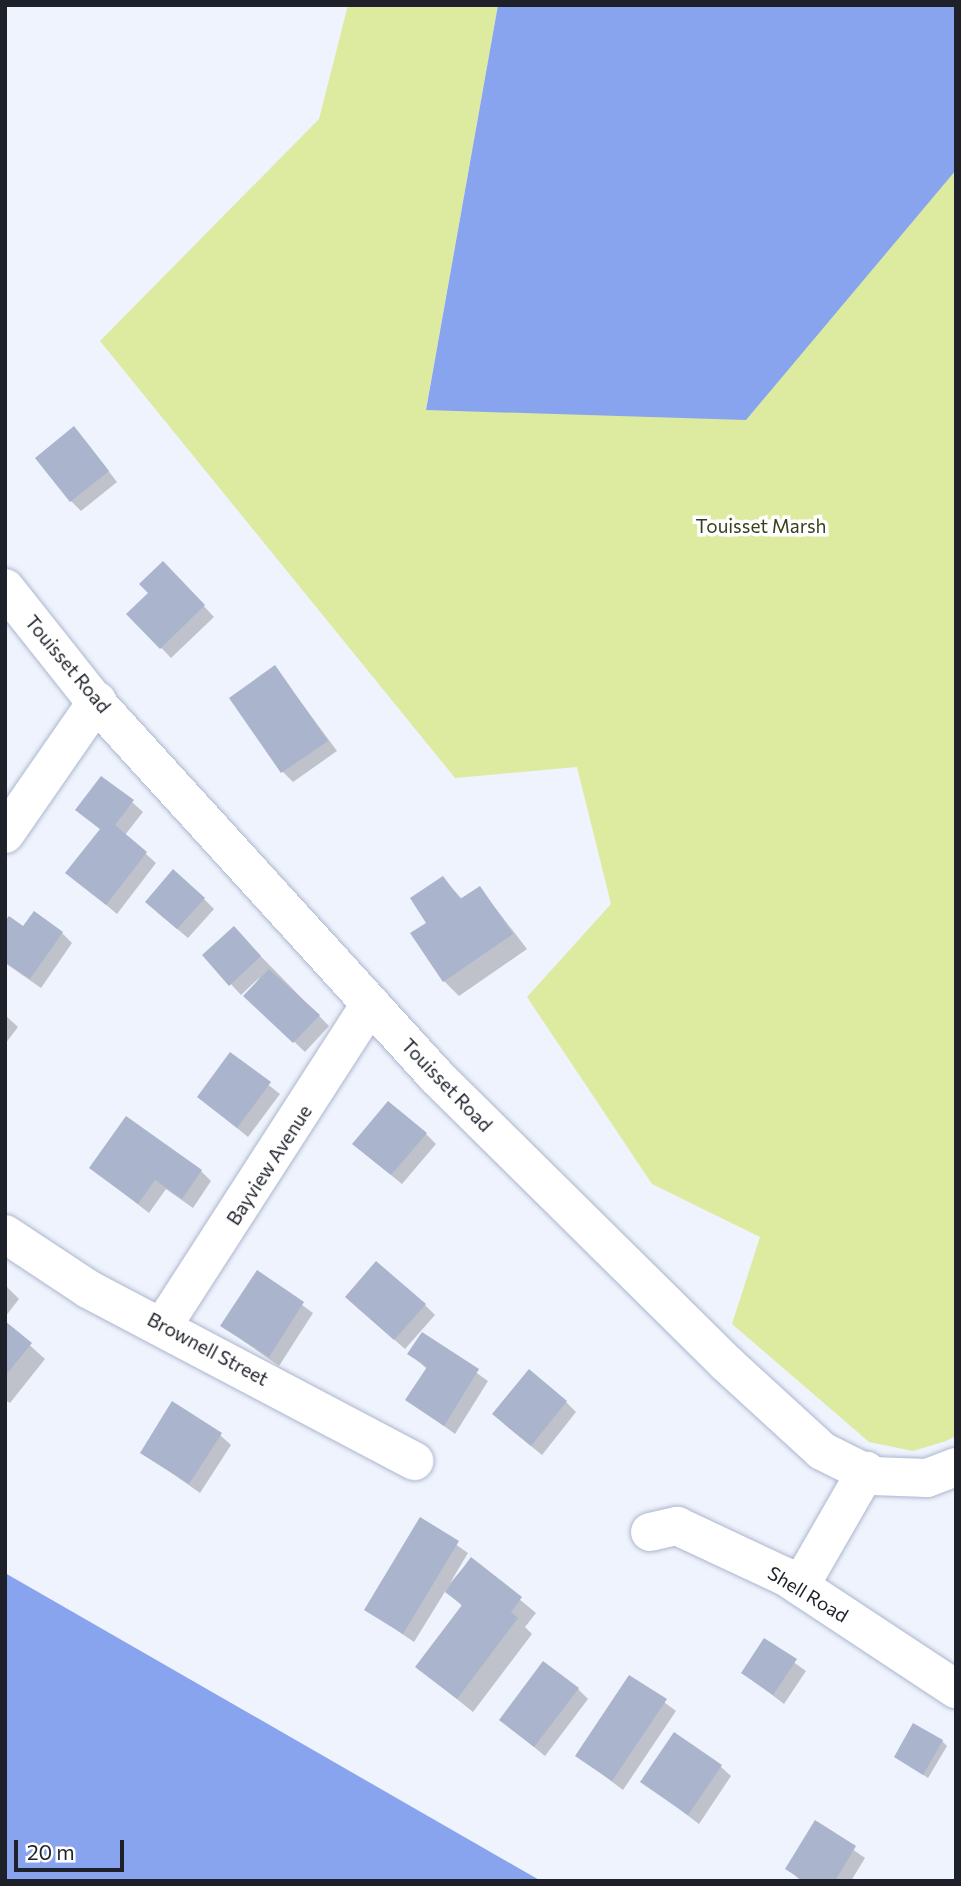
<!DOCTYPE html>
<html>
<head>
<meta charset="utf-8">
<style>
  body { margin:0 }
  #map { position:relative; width:961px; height:1886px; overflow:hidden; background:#eff3fd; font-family:Commissioner,sans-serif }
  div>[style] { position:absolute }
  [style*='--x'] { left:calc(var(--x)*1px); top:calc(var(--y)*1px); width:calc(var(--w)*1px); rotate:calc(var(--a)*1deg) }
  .green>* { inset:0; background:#dceba0 }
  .water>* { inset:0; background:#88a4ee }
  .shadow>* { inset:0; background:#0003 }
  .building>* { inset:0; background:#aab4cc }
  .roads { filter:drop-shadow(0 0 2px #acb6ce) drop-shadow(0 0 2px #acb6ce) }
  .minor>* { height:38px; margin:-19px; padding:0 19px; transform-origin:19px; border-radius:19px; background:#fff }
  span { translate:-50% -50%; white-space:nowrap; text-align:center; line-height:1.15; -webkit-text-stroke:7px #fff; paint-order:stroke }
  .park-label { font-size:19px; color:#383f1a }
  .street-label { font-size:19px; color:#1e212a }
  .frame { position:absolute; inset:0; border:7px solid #1e212a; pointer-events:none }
  .scale { position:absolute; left:14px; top:1840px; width:110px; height:32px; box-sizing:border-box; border:4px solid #1e212a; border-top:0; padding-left:9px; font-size:21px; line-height:24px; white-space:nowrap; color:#1e212a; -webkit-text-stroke:5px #fff; paint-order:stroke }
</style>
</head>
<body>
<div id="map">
  <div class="green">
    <i style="clip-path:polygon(348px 5px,498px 5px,426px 409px,956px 5px,956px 1436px,946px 1441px,913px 1451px,869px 1442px,732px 1324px,760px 1237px,652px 1184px,527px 997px,611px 904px,577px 767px,455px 778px,100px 341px,319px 119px)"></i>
  </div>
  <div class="water">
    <i style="clip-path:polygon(498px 5px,956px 5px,956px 170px,746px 420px,426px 410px)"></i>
    <i style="clip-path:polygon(5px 1573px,541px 1881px,5px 1881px)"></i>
  </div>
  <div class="shadow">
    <i style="clip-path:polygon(84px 439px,117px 482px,81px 511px,71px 501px)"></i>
    <i style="clip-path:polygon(173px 573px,214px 617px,171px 658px,129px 614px)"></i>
    <i style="clip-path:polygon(275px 667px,337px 751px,293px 782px,283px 772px)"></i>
    <i style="clip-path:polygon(132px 802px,143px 812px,125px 835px,156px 863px,117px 914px,68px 873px,101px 830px,77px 810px)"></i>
    <i style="clip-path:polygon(443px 878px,462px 899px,480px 888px,527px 949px,459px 996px,444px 981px,429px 923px)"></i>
    <i style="clip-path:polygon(204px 899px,214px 909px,188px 938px,157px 912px)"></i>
    <i style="clip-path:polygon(5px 924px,62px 933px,72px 943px,41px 988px,5px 963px)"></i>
    <i style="clip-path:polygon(244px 939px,329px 1026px,305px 1052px,246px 996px,260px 977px,241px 995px,205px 956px)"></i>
    <i style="clip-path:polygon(5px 1015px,18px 1027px,5px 1044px)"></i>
    <i style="clip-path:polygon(230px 1055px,280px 1094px,248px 1137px,199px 1097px)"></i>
    <i style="clip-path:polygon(426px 1134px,436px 1144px,402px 1184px,365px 1154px)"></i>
    <i style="clip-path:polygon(91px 1168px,201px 1171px,211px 1181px,193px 1208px,166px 1189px,149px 1213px)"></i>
    <i style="clip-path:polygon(257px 1272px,313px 1313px,279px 1366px,222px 1326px)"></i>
    <i style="clip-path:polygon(5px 1285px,19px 1299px,5px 1317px)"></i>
    <i style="clip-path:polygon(425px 1305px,435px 1315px,405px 1349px,357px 1307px)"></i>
    <i style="clip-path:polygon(5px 1323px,45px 1359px,10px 1403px,5px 1400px)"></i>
    <i style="clip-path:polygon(422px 1334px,488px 1381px,455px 1434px,408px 1400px,427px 1369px,410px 1354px)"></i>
    <i style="clip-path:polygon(566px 1402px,576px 1412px,542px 1455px,504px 1424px)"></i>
    <i style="clip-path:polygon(220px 1435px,231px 1445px,200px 1493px,142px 1452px)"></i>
    <i style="clip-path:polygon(421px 1520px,468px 1553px,450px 1583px,471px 1559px,536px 1613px,525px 1627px,532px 1634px,473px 1712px,417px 1667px,463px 1607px,446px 1590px,414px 1642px,367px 1610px)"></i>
    <i style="clip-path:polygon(764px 1641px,806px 1671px,784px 1704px,743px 1673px)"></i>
    <i style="clip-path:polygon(630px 1677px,676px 1711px,623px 1790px,578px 1756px)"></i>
    <i style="clip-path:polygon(578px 1689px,588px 1699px,545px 1756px,501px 1720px)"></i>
    <i style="clip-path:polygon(942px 1741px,947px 1746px,928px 1778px,896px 1757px)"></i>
    <i style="clip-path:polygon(720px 1766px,731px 1776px,699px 1824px,643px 1782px)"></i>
    <i style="clip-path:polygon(815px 1823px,865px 1858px,851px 1881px,801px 1881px,787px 1868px)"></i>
  </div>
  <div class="building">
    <i style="clip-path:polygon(74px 426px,109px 471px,70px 502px,35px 458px)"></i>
    <i style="clip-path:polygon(163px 561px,205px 605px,160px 649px,126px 614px,148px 593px,139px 584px)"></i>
    <i style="clip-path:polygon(275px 665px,328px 741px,281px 773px,229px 698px)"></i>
    <i style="clip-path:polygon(101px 776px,134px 800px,115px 825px,147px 852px,106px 905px,65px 873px,100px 829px,75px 810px)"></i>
    <i style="clip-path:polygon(173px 869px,205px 898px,177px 929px,145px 902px)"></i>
    <i style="clip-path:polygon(443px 876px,460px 899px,480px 886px,513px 934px,443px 982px,410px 933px,426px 923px,410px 898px)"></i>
    <i style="clip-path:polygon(34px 911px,63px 932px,30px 979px,5px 962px,5px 921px,9px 916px,23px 926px)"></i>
    <i style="clip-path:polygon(234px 926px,261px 956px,229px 986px,202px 955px)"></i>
    <i style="clip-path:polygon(269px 969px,320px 1015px,293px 1043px,243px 996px)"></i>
    <i style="clip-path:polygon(230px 1052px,271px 1082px,237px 1128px,197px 1097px)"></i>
    <i style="clip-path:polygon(388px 1101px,427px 1133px,391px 1175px,352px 1144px)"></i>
    <i style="clip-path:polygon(126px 1116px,202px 1170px,182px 1199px,155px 1180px,138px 1204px,89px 1168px)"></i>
    <i style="clip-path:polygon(376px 1261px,426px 1304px,394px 1340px,345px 1297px)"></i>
    <i style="clip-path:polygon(257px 1270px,304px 1302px,269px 1357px,220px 1326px)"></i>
    <i style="clip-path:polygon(5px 1321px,32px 1343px,5px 1376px)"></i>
    <i style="clip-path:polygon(422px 1332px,479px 1369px,444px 1426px,405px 1400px,427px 1367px,407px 1354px)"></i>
    <i style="clip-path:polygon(529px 1369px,567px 1401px,531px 1446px,492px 1414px)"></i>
    <i style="clip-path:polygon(172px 1401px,222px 1433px,189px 1484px,140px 1453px)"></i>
    <i style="clip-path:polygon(420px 1517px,459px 1541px,403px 1634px,364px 1610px)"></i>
    <i style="clip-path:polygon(471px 1557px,522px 1597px,511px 1612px,518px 1618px,457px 1699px,415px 1667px,462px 1605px,445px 1592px)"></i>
    <i style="clip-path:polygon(764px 1638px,797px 1659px,773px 1695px,741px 1673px)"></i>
    <i style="clip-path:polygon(543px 1661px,579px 1688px,534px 1747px,499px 1720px)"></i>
    <i style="clip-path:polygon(629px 1675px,667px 1699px,612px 1781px,575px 1756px)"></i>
    <i style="clip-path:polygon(913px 1723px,943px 1740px,923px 1775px,894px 1757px)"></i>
    <i style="clip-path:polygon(674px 1732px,722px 1765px,688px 1815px,640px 1782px)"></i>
    <i style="clip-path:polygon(815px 1820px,856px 1846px,835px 1881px,804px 1881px,785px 1869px)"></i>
  </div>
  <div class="roads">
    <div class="minor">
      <i style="--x:5;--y:588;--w:142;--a:51.6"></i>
      <i style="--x:93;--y:699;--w:510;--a:47.7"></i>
      <i style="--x:436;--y:1076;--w:408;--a:44.7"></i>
      <i style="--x:726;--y:1363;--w:130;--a:42.5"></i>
      <i style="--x:822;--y:1451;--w:56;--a:26.6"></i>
      <i style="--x:872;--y:1476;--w:55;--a:2.1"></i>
      <i style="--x:927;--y:1478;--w:31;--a:-21"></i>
      <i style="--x:5;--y:834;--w:162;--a:-55.3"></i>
      <i style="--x:5;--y:1234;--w:100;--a:33.5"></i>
      <i style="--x:88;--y:1289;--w:369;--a:27.8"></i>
      <i style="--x:164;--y:1324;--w:381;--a:-57.2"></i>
      <i style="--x:650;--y:1532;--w:28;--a:-13"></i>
      <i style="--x:677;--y:1526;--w:120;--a:25.1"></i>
      <i style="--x:786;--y:1577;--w:204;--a:33.4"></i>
      <i style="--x:800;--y:1586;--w:133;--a:-60.1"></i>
    </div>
  </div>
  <div class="park-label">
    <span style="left:761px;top:526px">Touisset Marsh</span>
  </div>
  <div class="street-label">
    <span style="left:68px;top:664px;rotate:50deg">Touisset Road</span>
    <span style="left:447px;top:1085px;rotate:46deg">Touisset Road</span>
    <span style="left:269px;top:1165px;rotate:-57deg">Bayview Avenue</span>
    <span style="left:208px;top:1349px;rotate:28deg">Brownell Street</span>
    <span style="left:808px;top:1594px;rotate:31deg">Shell Road</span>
  </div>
  <div class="frame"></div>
  <div class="scale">20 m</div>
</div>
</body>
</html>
